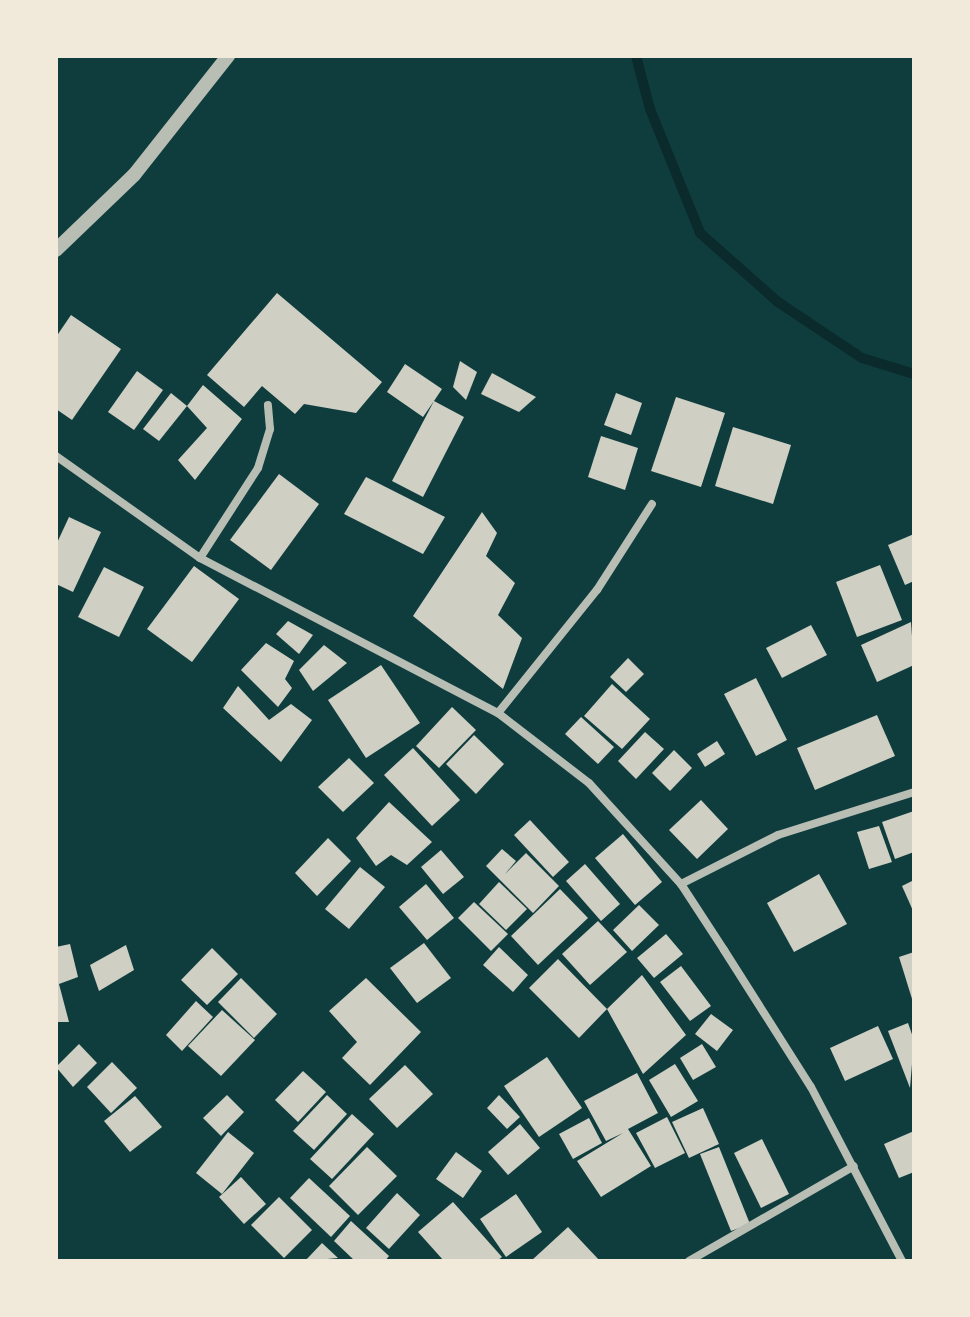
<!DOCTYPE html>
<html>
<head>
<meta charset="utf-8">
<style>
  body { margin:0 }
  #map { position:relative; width:970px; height:1317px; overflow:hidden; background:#0f3d3e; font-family:Roboto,sans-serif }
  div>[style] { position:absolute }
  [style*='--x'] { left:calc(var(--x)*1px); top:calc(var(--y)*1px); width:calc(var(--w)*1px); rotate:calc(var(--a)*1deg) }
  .stream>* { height:10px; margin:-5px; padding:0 5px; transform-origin:5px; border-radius:5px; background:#0a2a2b }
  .building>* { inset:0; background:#cfcfc3 }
  .minor>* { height:8px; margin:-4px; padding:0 4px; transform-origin:4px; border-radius:4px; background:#b8beb3 }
  .tertiary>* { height:14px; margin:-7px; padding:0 7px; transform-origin:7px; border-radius:7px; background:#b8beb3 }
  span { translate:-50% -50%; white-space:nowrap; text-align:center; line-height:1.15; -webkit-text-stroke:6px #f1e9da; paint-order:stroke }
  .frame { position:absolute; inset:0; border:58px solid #f1e9da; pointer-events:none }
</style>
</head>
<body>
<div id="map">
  <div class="stream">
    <i style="--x:636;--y:56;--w:55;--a:75.2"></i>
    <i style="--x:650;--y:109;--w:134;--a:68"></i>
    <i style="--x:700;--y:233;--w:104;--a:41.5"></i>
    <i style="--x:778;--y:302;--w:101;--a:33.7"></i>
    <i style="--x:862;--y:358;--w:54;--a:17.1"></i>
  </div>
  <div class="building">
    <i style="clip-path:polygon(277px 293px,382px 382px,356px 413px,304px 404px,295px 414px,262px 386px,244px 407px,207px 375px)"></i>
    <i style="clip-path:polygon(71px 315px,121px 349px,72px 420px,56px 409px,56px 337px)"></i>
    <i style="clip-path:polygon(460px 361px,477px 372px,466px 400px,453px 387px)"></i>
    <i style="clip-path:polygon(405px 364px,442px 389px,434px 401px,464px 417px,423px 497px,392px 481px,434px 401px,423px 417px,387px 392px)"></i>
    <i style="clip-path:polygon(137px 371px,163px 390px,134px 430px,108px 412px)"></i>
    <i style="clip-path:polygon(492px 373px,536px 397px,519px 412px,481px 394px)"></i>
    <i style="clip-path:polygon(203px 385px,242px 419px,195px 480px,178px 460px,207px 428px,187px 406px)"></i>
    <i style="clip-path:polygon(171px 393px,187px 406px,159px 441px,143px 429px)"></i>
    <i style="clip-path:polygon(616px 393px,642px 403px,631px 435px,604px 425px)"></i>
    <i style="clip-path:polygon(676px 397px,725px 413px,701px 487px,651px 471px)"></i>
    <i style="clip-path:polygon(733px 427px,791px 445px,773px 504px,715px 486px)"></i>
    <i style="clip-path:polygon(601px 436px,638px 448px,625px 490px,588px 477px)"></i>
    <i style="clip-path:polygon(279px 474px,319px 504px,271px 570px,230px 540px)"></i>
    <i style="clip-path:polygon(366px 477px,445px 517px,423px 554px,344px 514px)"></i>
    <i style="clip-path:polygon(482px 512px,497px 533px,486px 556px,515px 583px,498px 615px,522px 638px,503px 689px,413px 616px)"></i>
    <i style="clip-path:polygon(69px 517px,101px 532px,73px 592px,56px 584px,56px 545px)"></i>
    <i style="clip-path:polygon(914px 534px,914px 581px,905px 585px,888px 545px)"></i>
    <i style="clip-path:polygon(880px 565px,902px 620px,857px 637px,836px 582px)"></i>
    <i style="clip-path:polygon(194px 566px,239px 599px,192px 662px,147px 629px)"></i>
    <i style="clip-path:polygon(104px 567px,144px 587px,119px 637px,78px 617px)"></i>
    <i style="clip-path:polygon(288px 621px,313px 635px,299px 654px,276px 634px)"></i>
    <i style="clip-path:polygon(911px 622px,914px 665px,877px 682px,861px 645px)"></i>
    <i style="clip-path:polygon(811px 625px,827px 655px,782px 678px,766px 648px)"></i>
    <i style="clip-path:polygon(266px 643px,294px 661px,285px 679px,292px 688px,278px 707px,241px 670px)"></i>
    <i style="clip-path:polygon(324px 645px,347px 663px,313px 691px,299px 670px)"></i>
    <i style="clip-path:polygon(628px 658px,644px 674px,626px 692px,610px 677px)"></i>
    <i style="clip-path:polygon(381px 665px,420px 723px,366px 758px,328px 700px)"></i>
    <i style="clip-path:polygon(756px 678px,787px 740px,756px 756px,724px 694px)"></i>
    <i style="clip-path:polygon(612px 684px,650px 719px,622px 749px,584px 716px)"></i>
    <i style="clip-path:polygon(238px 686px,269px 720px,291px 704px,312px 720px,281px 762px,223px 708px)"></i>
    <i style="clip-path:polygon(452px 707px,476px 730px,439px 768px,416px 746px)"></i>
    <i style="clip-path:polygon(877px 715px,895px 756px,815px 790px,797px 748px)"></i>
    <i style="clip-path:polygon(581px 717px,614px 747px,598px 764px,565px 734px)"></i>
    <i style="clip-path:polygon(645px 732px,664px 749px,636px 779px,618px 761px)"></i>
    <i style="clip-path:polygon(474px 735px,504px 764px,476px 794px,446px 764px)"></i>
    <i style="clip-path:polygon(717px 741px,725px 754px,705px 767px,697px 754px)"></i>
    <i style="clip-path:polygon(413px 748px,460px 800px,432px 826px,384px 775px)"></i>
    <i style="clip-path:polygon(674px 750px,692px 768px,670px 791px,652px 773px)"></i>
    <i style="clip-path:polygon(349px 758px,374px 783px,343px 812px,318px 787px)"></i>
    <i style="clip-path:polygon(701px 800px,728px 829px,697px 859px,669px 830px)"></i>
    <i style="clip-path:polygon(389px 802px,432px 842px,407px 865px,391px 855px,376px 866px,356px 838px)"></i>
    <i style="clip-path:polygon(914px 811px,914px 852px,895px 859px,882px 822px)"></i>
    <i style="clip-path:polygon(530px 820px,569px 862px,553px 877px,514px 835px)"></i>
    <i style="clip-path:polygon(879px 826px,892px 862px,869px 869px,857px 832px)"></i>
    <i style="clip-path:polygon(623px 834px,662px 882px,635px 905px,595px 858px)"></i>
    <i style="clip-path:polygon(328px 838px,351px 861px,317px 896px,295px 873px)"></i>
    <i style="clip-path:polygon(502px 849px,516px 861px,505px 874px,526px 853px,559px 886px,533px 913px,486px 866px)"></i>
    <i style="clip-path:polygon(441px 850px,464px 877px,443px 894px,421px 867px)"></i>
    <i style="clip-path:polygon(585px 864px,620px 904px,601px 921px,566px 881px)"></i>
    <i style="clip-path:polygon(360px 867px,385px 887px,349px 929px,325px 909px)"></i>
    <i style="clip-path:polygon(819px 874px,847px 924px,794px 952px,767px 903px)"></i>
    <i style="clip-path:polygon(914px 880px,914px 913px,902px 886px)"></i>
    <i style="clip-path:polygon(499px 882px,527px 909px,506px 930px,479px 904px)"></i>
    <i style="clip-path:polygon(426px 884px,454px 918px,427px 940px,399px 907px)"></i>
    <i style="clip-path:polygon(560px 889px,588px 918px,538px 965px,511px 936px)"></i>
    <i style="clip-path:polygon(474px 902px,508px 934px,491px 951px,458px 918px)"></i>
    <i style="clip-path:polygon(639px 905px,659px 925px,632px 951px,613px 930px)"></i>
    <i style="clip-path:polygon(598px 921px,627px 952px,590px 985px,562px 954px)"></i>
    <i style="clip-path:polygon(666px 934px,683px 954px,654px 978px,637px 958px)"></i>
    <i style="clip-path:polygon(424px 943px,451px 978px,417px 1003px,390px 968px)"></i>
    <i style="clip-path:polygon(70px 944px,78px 977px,59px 984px,69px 1022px,56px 1022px,56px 947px)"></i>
    <i style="clip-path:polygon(126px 945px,134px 970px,99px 991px,90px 965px)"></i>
    <i style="clip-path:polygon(499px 947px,528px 975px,513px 992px,483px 965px)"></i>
    <i style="clip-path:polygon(212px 948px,238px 974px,207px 1005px,181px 980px)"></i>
    <i style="clip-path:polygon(914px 952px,914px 1002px,913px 1002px,899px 957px)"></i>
    <i style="clip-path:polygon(558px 959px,607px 1009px,642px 975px,686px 1035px,643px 1074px,607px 1009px,579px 1038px,529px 988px)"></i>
    <i style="clip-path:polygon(681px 966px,711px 1006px,690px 1021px,660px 982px)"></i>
    <i style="clip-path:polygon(241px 978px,277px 1014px,254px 1038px,218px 1002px)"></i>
    <i style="clip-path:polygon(366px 978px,421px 1032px,370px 1085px,342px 1058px,357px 1042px,329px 1011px)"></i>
    <i style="clip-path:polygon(196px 1001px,213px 1017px,182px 1051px,166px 1035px)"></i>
    <i style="clip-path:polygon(222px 1010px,255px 1040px,221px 1076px,188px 1046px)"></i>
    <i style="clip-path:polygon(711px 1014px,733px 1030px,717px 1051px,695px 1034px)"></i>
    <i style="clip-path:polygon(908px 1023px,914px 1040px,910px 1088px,888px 1031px)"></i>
    <i style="clip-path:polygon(878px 1026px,893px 1059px,845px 1081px,830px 1048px)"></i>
    <i style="clip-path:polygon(79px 1044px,97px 1063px,73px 1087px,56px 1067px)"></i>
    <i style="clip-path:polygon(702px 1044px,716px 1067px,693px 1080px,680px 1058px)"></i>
    <i style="clip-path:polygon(547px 1057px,582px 1108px,539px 1137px,504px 1086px)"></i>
    <i style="clip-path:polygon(112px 1062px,137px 1088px,111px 1113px,87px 1087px)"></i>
    <i style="clip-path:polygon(675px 1064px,698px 1101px,671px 1117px,649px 1080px)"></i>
    <i style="clip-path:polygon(405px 1065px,433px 1094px,397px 1128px,369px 1099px)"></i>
    <i style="clip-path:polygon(303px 1071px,326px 1092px,298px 1122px,275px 1100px)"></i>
    <i style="clip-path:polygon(637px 1073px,658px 1113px,628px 1129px,651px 1166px,601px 1197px,577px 1161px,623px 1133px,606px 1141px,584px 1101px)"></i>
    <i style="clip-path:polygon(227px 1095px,244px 1112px,221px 1136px,203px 1118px)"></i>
    <i style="clip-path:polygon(327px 1095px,347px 1114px,314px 1150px,293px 1131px)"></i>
    <i style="clip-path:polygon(499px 1095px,520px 1117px,507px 1129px,487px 1108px)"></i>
    <i style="clip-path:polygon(135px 1096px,162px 1127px,130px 1152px,104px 1121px)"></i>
    <i style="clip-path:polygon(703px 1108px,719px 1144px,689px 1158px,672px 1122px)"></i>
    <i style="clip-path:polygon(352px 1114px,374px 1134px,332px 1179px,310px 1159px)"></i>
    <i style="clip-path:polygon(667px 1117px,685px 1153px,655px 1168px,636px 1133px)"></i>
    <i style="clip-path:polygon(589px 1118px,602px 1143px,573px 1159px,559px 1134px)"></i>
    <i style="clip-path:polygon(520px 1124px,540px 1148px,508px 1175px,488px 1152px)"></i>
    <i style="clip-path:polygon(914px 1131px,914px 1172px,899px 1178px,884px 1144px)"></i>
    <i style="clip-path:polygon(228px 1132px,254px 1153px,222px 1194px,196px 1173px)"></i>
    <i style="clip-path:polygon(762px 1139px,789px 1194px,761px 1208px,734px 1153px)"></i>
    <i style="clip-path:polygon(367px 1147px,397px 1176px,358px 1215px,329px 1186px)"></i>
    <i style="clip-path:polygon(719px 1147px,750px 1224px,731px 1231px,700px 1154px)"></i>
    <i style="clip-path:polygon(456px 1152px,482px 1171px,463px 1198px,436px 1179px)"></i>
    <i style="clip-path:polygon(241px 1177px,266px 1204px,244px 1224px,219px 1197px)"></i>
    <i style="clip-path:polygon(309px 1178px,350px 1216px,331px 1237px,290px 1198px)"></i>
    <i style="clip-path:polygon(397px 1193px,420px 1215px,389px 1249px,366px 1228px)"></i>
    <i style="clip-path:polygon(516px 1194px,542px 1232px,506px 1257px,480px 1219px)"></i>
    <i style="clip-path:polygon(279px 1197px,312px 1230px,284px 1258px,251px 1225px)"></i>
    <i style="clip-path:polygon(453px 1202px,502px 1257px,497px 1261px,444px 1261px,418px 1232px)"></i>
    <i style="clip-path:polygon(351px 1221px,389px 1256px,385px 1261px,355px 1261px,334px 1241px)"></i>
    <i style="clip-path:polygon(568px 1227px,600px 1261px,531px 1261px)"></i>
    <i style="clip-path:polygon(322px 1243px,338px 1258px,305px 1261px)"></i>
  </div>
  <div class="minor">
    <i style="--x:56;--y:456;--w:176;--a:35.3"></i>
    <i style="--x:200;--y:558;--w:336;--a:27.5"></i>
    <i style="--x:498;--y:713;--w:115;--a:37.6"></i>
    <i style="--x:589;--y:783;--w:137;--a:47.7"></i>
    <i style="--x:681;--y:884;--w:79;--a:56.9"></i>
    <i style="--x:724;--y:950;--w:162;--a:57.6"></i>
    <i style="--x:811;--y:1087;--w:196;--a:62.4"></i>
    <i style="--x:200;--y:558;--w:107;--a:-57.2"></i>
    <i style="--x:258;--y:468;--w:41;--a:-72.9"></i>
    <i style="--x:270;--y:429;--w:24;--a:-95"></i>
    <i style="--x:498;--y:713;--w:158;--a:-51.2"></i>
    <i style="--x:597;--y:590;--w:102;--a:-57.4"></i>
    <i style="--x:681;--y:884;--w:109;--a:-26.8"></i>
    <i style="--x:778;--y:835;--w:143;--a:-17.5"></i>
    <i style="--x:689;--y:1261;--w:190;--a:-29.9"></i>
  </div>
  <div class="tertiary">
    <i style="--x:56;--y:250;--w:108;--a:-43.9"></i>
    <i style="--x:134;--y:175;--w:152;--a:-51.7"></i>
  </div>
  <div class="frame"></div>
</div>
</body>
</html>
